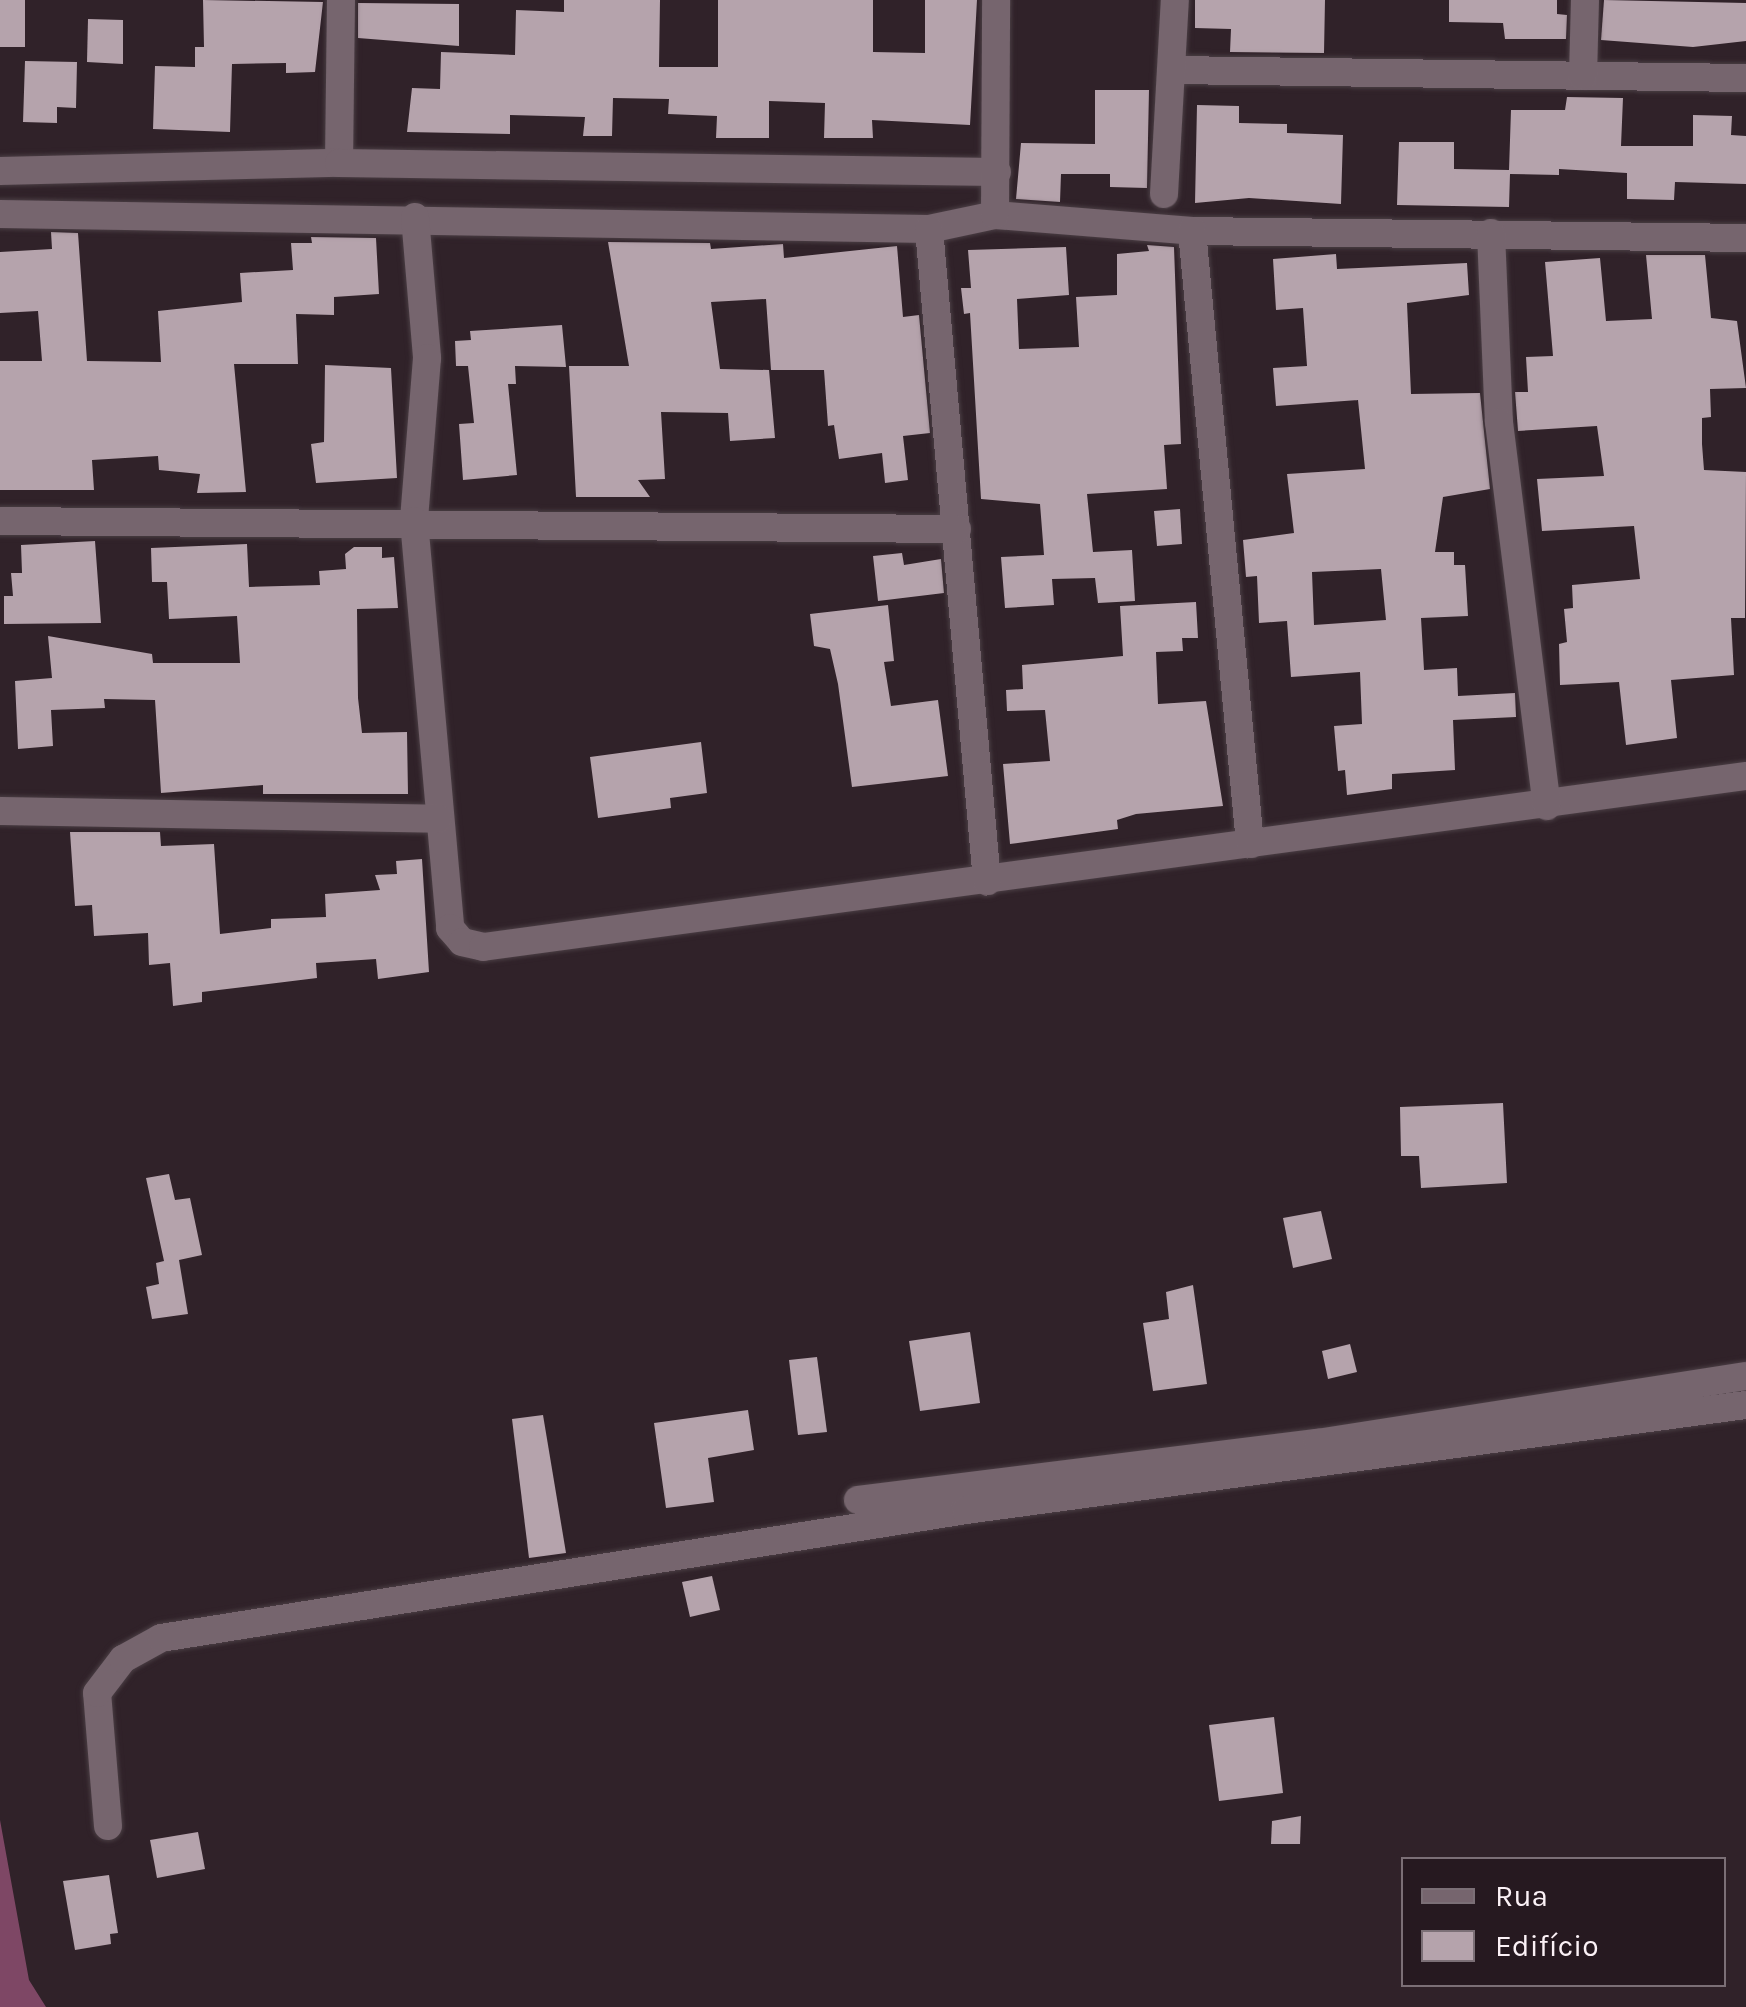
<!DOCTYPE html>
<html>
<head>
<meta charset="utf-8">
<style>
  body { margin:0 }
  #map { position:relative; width:1746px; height:2007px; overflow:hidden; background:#302229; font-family:Karla,sans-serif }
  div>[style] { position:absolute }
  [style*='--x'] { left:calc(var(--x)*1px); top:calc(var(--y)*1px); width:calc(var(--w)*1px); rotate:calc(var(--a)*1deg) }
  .forest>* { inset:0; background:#7e4765 }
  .building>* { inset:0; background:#b5a3ac }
  .roads { filter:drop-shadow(0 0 2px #4a3e44) drop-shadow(0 0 2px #4a3e44) }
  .street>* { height:28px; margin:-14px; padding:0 14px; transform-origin:14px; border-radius:14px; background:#76656e }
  span { translate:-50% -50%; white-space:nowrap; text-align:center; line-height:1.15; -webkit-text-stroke:10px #261920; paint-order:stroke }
  .legend { position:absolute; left:1401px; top:1857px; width:325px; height:130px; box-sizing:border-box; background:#261920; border:2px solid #7b6f76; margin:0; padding:12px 18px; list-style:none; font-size:30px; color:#fbf1f6 }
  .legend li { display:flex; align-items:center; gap:20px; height:50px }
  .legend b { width:50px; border:2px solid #7b6f76 }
</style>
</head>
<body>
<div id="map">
  <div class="forest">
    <i style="clip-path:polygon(0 1820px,29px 1980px,46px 2007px,0 2007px)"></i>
  </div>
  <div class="building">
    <i style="clip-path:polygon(0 0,25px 0,25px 47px,0 47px)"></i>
    <i style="clip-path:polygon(203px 0,323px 2px,315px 72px,286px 73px,286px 63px,232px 64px,230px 132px,153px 129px,155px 66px,195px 67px,195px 47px,204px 47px)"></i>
    <i style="clip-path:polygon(564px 0,660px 0,659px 67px,718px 67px,718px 0,873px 0,873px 52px,925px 53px,925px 0,977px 0,970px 125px,872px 120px,873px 138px,824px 138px,825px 103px,769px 101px,769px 138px,716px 138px,717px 116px,668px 114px,669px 99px,613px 98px,612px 136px,583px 136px,585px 117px,510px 115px,510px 134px,407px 132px,412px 88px,440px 89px,441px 52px,515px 55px,516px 10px,564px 12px)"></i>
    <i style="clip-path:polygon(1195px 0,1325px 0,1324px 53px,1230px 52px,1231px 29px,1195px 28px)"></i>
    <i style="clip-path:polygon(1449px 0,1557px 0,1557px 14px,1567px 15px,1566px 39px,1505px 39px,1503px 23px,1449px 22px)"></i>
    <i style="clip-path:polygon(1604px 0,1746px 3px,1746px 41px,1693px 47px,1601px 40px)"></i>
    <i style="clip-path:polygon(358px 3px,459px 4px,459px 46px,358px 38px)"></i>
    <i style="clip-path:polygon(88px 19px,123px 20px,123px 64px,87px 62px)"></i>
    <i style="clip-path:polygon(25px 61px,77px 62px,76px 108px,57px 107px,57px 123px,23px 122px)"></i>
    <i style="clip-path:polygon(1095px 90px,1149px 90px,1147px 188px,1110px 187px,1110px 174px,1061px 174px,1060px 202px,1016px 199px,1021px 143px,1095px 144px)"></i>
    <i style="clip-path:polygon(1567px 97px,1623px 98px,1621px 146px,1693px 146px,1693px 115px,1732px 116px,1731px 135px,1746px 136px,1746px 184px,1675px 182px,1674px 200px,1627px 199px,1627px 173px,1559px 169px,1559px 175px,1510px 174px,1509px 207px,1397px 205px,1399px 142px,1454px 142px,1454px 169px,1509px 170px,1511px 110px,1565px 110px)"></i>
    <i style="clip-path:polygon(1197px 105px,1239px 106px,1239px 123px,1287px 124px,1287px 133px,1343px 135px,1341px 204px,1249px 198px,1195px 203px)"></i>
    <i style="clip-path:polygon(51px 232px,78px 233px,87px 361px,161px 362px,158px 311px,242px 302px,240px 273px,293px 270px,291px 243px,312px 243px,311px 237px,376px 238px,379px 294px,334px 297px,334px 315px,296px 314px,298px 364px,234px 364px,246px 492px,197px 493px,200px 474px,159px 470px,158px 456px,92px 460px,94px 490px,0 490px,0 361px,42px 361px,38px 311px,0 313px,0 252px,52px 249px)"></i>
    <i style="clip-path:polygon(608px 242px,710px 243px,711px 249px,783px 244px,784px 258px,897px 246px,903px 317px,919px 315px,930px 433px,903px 436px,908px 480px,885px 483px,882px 453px,839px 459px,834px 425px,828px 426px,824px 370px,771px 370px,766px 299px,711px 302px,720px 369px,769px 370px,775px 438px,730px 441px,728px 413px,661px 412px,665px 479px,638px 480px,650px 497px,576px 497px,569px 366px,629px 366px)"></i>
    <i style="clip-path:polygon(1147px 245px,1174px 247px,1181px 444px,1164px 445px,1167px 489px,1087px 494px,1093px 552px,1132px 550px,1135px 601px,1098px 603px,1095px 578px,1052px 579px,1054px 605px,1005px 608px,1001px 557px,1044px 555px,1040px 504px,981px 499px,970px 313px,964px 314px,961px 288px,971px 288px,968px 250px,1066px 247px,1069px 295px,1017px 299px,1019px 349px,1079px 347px,1076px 297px,1117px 295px,1117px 254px,1149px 251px)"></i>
    <i style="clip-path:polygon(evenodd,1336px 254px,1337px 269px,1467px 263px,1469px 295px,1407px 303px,1411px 394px,1480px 393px,1490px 489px,1443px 497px,1435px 552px,1454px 552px,1454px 565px,1465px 565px,1468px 616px,1421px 618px,1424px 670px,1457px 668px,1458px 696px,1515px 693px,1516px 717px,1453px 720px,1455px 770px,1392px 774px,1392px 789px,1347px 795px,1345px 770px,1338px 771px,1334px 726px,1362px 724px,1360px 672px,1291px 677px,1287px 621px,1259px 623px,1257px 576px,1246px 577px,1243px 540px,1294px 533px,1287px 474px,1365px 469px,1358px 400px,1276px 406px,1273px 368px,1307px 366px,1303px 308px,1276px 310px,1273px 259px,1336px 254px,1381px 569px,1386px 620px,1314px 625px,1312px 572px,1381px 569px)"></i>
    <i style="clip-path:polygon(1646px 255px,1705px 255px,1711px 318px,1737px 321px,1746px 388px,1710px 389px,1711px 417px,1702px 418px,1702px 444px,1704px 470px,1746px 472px,1745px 618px,1731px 618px,1734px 675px,1671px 680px,1677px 738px,1626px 745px,1619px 682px,1560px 685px,1559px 644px,1567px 642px,1564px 609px,1573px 608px,1572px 585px,1640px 579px,1634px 526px,1542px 531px,1537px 479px,1604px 476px,1597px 426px,1518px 431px,1515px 392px,1528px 392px,1526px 357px,1553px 356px,1545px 262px,1600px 258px,1606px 321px,1652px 319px)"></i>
    <i style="clip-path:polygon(562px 325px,566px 367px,515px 366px,516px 384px,508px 384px,517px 475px,463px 480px,459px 424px,474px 423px,468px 366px,456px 366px,455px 341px,471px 340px,470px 331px)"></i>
    <i style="clip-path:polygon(325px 365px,391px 368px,397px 478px,316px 483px,311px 444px,324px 442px)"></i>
    <i style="clip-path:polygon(1180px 509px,1182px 544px,1157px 546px,1154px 511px)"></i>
    <i style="clip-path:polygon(95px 541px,101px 623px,4px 624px,4px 596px,13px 596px,11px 573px,22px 573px,21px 545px)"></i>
    <i style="clip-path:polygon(247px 544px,249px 587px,320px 585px,319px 571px,346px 569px,345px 554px,354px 547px,382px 547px,382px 558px,394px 557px,398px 608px,357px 609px,358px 698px,362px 733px,407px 732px,408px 794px,263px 794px,263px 785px,161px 793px,155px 700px,104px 699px,105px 708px,51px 710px,53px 746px,18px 749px,15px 681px,52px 678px,48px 636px,152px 654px,153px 663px,240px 663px,237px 616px,169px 619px,167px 582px,152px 582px,151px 548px)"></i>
    <i style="clip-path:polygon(902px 553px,904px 565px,941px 559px,944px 593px,878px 601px,873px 556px)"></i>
    <i style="clip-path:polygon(1196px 602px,1198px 638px,1182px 638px,1183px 651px,1156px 652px,1158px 704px,1206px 701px,1223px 806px,1136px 814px,1117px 820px,1118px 829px,1010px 844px,1003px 764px,1050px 761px,1045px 710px,1007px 711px,1006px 690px,1023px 689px,1022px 665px,1123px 656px,1120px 606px)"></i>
    <i style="clip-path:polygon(888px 605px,894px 661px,884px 662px,891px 706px,938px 700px,948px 776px,852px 787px,838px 684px,830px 649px,814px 646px,810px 614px)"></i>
    <i style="clip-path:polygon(701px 742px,707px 793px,670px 798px,671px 808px,598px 818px,590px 757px)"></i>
    <i style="clip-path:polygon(70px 832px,160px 832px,161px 846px,214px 844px,220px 934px,271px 928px,271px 919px,326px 917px,325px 894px,380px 890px,375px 875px,397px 874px,396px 861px,422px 859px,429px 972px,378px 979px,376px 959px,316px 963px,317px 978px,202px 992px,202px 1002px,173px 1006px,170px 963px,149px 965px,148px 933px,94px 936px,92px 905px,75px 906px)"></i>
    <i style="clip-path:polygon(1503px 1103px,1507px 1183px,1421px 1188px,1419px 1156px,1401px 1156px,1400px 1107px)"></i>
    <i style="clip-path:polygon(169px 1174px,175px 1200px,190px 1198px,202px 1255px,179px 1260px,188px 1314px,152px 1319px,146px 1287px,159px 1284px,156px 1263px,164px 1261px,146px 1178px)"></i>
    <i style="clip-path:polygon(1321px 1211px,1332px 1259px,1293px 1268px,1283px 1218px)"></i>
    <i style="clip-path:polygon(1193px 1285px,1207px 1384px,1153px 1391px,1143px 1323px,1169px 1319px,1166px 1292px)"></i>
    <i style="clip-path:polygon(970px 1332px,980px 1403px,920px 1411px,909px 1341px)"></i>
    <i style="clip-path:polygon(1350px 1344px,1357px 1372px,1328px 1379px,1322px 1351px)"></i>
    <i style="clip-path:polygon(817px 1357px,827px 1432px,798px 1435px,789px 1360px)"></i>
    <i style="clip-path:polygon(748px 1410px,754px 1450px,708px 1458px,714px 1502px,666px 1508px,654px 1423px)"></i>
    <i style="clip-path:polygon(543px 1415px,566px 1553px,529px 1558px,512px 1419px)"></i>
    <i style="clip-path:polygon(712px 1576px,720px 1610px,690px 1617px,682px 1582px)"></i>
    <i style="clip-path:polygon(1274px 1717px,1283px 1793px,1219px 1801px,1209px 1725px)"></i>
    <i style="clip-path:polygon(1301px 1816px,1300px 1844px,1271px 1844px,1272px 1821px)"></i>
    <i style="clip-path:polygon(198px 1832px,205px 1869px,157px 1878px,150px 1840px)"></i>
    <i style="clip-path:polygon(109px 1875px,118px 1933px,110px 1934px,111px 1944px,75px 1950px,63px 1881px)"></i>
  </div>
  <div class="roads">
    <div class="street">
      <i style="--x:1172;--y:70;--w:574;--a:0.8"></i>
      <i style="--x:1583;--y:76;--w:76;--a:-88.5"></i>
      <i style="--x:339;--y:163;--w:163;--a:-89.3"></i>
      <i style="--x:0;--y:171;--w:339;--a:-1.4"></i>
      <i style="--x:339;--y:163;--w:658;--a:0.78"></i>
      <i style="--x:1164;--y:194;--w:194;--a:-86.8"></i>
      <i style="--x:0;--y:214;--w:929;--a:0.93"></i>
      <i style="--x:929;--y:229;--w:67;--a:-12"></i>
      <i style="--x:995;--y:215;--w:198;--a:4.6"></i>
      <i style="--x:1192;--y:231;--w:554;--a:0.72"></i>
      <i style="--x:995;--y:215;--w:215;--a:-89.7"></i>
      <i style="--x:415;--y:217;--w:142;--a:85.1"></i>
      <i style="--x:427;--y:358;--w:164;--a:94.6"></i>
      <i style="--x:414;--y:521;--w:409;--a:84.9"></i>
      <i style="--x:450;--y:928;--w:18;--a:49"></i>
      <i style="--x:462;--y:942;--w:22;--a:13"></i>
      <i style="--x:483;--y:947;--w:1275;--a:-7.71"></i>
      <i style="--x:929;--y:229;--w:655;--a:84.92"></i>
      <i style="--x:1192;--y:231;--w:616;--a:84.59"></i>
      <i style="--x:1491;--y:233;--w:189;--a:87.6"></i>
      <i style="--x:1499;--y:422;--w:387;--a:82.9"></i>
      <i style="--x:0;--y:521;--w:957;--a:0.48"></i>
      <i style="--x:0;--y:811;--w:438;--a:1"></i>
      <i style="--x:858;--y:1500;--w:464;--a:-7.1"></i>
      <i style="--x:1318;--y:1443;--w:433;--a:-8.9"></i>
      <i style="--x:108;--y:1826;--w:133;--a:-94.7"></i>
      <i style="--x:97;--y:1693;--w:43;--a:-52.6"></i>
      <i style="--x:123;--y:1659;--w:43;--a:-28.9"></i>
      <i style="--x:161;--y:1638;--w:815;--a:-9.03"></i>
      <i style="--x:966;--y:1510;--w:787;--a:-7.67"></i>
    </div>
  </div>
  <ul class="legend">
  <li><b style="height:12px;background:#76656e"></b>Rua</li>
  <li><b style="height:28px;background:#b5a3ac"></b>Edifício</li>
  </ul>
</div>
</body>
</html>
